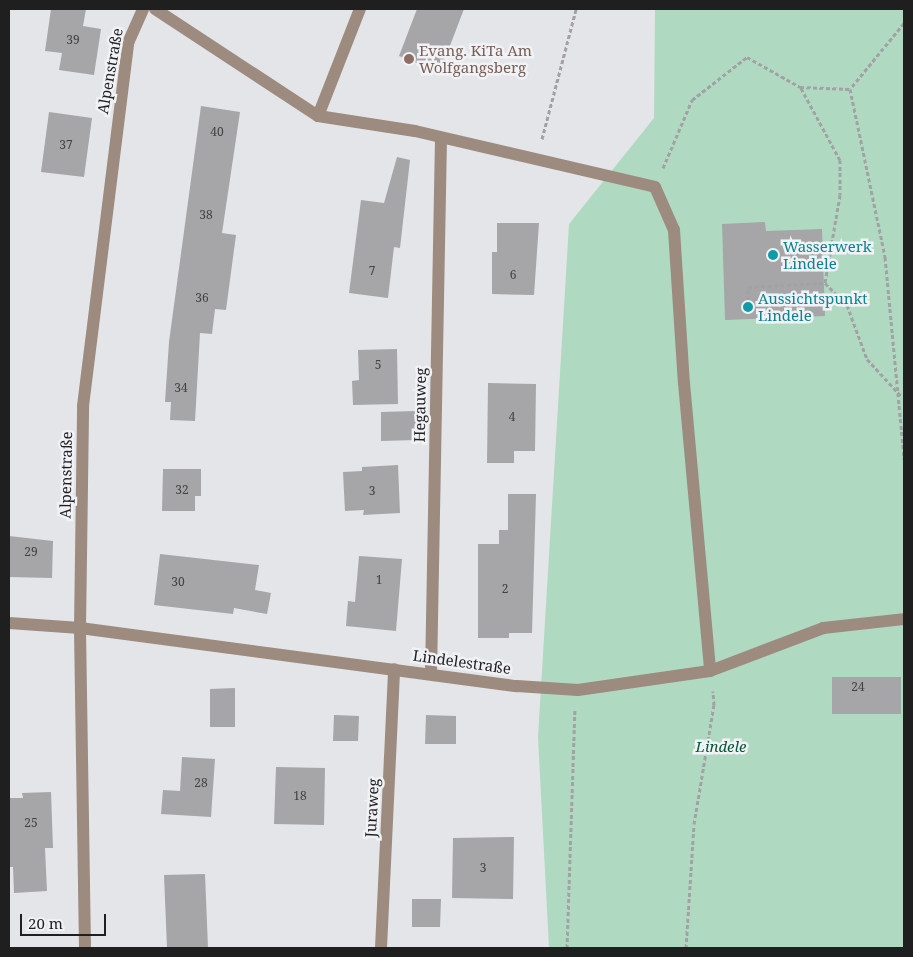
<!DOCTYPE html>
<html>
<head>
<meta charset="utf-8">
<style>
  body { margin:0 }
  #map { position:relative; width:913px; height:957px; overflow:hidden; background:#e4e5e8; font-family:"Noto Serif",serif }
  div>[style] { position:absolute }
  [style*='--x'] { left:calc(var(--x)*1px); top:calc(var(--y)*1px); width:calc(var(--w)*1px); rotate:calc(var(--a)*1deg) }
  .green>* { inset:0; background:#afdac1 }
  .building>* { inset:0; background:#a6a6a9 }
  .path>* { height:3px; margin-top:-1.5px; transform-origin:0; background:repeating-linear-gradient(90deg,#a2a2a5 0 4px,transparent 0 6.5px) }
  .minor>* { height:12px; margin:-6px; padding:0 6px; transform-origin:6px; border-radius:6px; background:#9c8b7e }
  .dots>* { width:14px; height:14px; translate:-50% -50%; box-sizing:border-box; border:2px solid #f1f2f5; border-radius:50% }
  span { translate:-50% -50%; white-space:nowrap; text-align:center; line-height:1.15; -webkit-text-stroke:5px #f1f2f5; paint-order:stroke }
  .number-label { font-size:12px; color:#414142 }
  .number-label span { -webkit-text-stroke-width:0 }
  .education-label { font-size:15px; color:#785e54 }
  .left { translate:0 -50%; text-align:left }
  .street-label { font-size:15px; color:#1f1f20 }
  .culture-label { font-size:15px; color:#0d838f }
  .park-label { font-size:15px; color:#025736; font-style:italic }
  .frame { position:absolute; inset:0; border:10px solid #1f1f20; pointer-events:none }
  .scale { position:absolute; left:20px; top:914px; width:86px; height:22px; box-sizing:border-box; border:2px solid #1f1f20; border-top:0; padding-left:6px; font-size:15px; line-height:18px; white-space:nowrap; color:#1f1f20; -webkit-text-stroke:4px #f1f2f5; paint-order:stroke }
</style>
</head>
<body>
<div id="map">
  <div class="green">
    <i style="clip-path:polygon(655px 9px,904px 9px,904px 948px,549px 948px,538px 737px,569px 224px,654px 118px)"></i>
  </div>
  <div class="building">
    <i style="clip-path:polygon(51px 9px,86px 9px,83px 26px,101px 29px,94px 75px,59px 70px,62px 53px,45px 51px)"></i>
    <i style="clip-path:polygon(417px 9px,464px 9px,440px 72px,399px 56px)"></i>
    <i style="clip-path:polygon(201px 106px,240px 112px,222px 233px,236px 235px,226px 310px,215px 309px,212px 334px,200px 333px,195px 421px,170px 420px,171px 402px,165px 402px,169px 342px)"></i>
    <i style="clip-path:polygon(49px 112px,92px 118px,84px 177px,41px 172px)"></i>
    <i style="clip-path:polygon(397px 157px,410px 160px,400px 248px,394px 247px,388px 298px,349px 293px,361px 200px,384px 203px)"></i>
    <i style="clip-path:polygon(765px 222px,766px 231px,822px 229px,825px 316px,725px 320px,722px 224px)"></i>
    <i style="clip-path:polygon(497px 223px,539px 223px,534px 295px,492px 294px,492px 252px,497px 252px)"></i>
    <i style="clip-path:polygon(397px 349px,398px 404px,353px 405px,352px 381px,359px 380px,358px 350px)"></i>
    <i style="clip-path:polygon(488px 383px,536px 384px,535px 451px,514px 451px,514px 463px,487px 463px)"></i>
    <i style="clip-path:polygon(416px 411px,417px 440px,381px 441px,381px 412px)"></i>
    <i style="clip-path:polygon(398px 465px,400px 513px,363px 515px,364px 510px,345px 511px,343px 472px,362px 471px,362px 467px)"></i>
    <i style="clip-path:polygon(163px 469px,201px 469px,201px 496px,195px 496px,195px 511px,162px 511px)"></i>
    <i style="clip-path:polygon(508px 494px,536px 494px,532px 633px,509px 633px,509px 638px,478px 638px,478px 544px,499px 544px,499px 530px,508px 530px)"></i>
    <i style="clip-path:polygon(9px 536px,53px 541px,52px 578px,9px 577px)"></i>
    <i style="clip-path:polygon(160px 554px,259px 565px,255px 590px,271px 593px,267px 614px,234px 608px,233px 614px,154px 605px)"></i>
    <i style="clip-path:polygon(359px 556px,402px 559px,396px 631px,346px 626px,348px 601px,355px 602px)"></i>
    <i style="clip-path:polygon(832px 677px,901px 677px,901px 714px,832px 714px)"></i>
    <i style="clip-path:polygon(235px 688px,235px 727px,210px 727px,210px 689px)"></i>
    <i style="clip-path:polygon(334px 715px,359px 716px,358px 741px,333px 741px)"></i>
    <i style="clip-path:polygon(426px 715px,456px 716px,456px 744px,425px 744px)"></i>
    <i style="clip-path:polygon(182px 757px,215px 759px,211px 817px,161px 814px,163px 790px,180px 791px)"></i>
    <i style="clip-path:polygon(276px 767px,325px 768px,324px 825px,274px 824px)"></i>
    <i style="clip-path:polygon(51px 792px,53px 848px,45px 848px,47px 891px,14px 893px,13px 867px,9px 867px,9px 798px,23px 798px,22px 793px)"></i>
    <i style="clip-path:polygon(514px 837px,513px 899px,452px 898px,453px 838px)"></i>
    <i style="clip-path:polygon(205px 874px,208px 948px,167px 948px,164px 875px)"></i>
    <i style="clip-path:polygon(412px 899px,441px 899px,440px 927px,412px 927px)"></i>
  </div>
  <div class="path">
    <i style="--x:904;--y:23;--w:85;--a:129.3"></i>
    <i style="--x:850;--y:89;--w:172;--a:78.2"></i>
    <i style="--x:885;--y:257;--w:203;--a:84.6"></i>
    <i style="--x:801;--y:88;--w:82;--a:61.6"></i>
    <i style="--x:840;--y:160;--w:35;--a:90"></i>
    <i style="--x:840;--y:195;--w:89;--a:99.7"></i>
    <i style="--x:542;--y:139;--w:134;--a:-75.3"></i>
    <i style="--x:663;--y:168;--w:74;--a:-66.9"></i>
    <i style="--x:692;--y:100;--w:70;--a:-38"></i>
    <i style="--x:747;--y:57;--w:61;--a:29.5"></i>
    <i style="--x:800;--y:87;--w:50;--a:2.3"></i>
    <i style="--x:748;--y:307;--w:20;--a:-90"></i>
    <i style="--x:748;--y:287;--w:77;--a:-3"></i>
    <i style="--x:825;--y:283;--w:31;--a:45"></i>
    <i style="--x:847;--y:305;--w:58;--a:69.7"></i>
    <i style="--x:867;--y:359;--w:50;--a:47.4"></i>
    <i style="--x:567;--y:948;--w:238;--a:-88.1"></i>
    <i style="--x:686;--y:948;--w:124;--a:-86.3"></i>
    <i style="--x:694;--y:824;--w:121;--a:-80.5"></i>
    <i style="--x:714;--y:705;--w:14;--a:-94"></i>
  </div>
  <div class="minor">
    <i style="--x:155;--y:9;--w:195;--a:33.3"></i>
    <i style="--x:318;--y:116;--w:98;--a:8.8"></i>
    <i style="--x:415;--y:131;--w:246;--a:13.1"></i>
    <i style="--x:655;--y:187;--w:47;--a:66.2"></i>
    <i style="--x:674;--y:230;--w:153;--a:86.3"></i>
    <i style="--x:684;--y:383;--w:289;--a:84.8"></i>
    <i style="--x:318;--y:116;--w:115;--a:-68.6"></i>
    <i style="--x:9;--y:623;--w:71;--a:4"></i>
    <i style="--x:80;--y:628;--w:441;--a:7.6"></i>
    <i style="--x:517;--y:686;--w:61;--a:3.8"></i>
    <i style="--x:578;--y:690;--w:133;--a:-8.2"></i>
    <i style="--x:710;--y:671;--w:121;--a:-20.8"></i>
    <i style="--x:823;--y:628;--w:81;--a:-6.3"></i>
    <i style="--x:431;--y:674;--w:536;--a:-88.93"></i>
    <i style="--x:85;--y:948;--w:320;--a:-90.9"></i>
    <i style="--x:80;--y:628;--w:222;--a:-89.2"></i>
    <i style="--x:83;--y:406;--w:366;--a:-82.9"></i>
    <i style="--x:128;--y:43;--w:37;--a:-66"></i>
    <i style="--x:381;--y:948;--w:279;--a:-87.3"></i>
  </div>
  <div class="dots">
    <i style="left:409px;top:59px;background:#8d6e63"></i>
    <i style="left:773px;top:255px;background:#0f9aa8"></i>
    <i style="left:748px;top:307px;background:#0f9aa8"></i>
  </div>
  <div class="number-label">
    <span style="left:73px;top:40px">39</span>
    <span style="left:217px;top:132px">40</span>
    <span style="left:66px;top:145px">37</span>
    <span style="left:206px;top:215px">38</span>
    <span style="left:372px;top:271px">7</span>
    <span style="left:513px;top:275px">6</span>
    <span style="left:202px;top:298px">36</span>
    <span style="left:378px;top:365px">5</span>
    <span style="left:181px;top:388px">34</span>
    <span style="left:512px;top:417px">4</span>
    <span style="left:182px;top:490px">32</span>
    <span style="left:372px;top:491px">3</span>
    <span style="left:31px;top:552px">29</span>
    <span style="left:379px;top:580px">1</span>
    <span style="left:178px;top:582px">30</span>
    <span style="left:505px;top:589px">2</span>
    <span style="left:858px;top:687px">24</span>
    <span style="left:201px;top:783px">28</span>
    <span style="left:300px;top:796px">18</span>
    <span style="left:31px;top:823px">25</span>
    <span style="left:483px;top:868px">3</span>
  </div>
  <div class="education-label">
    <span class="left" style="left:419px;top:59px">Evang. KiTa Am<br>Wolfgangsberg</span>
  </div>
  <div class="street-label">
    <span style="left:110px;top:71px;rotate:-80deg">Alpenstraße</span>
    <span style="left:420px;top:405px;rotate:-89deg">Hegauweg</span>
    <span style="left:66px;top:475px;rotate:-89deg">Alpenstraße</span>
    <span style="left:462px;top:662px;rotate:8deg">Lindelestraße</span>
    <span style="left:372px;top:808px;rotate:-87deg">Juraweg</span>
  </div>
  <div class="culture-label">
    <span class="left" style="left:783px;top:255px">Wasserwerk<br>Lindele</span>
    <span class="left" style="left:758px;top:307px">Aussichtspunkt<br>Lindele</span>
  </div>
  <div class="park-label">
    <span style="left:721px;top:747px">Lindele</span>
  </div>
  <div class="frame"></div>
  <div class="scale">20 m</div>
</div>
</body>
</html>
